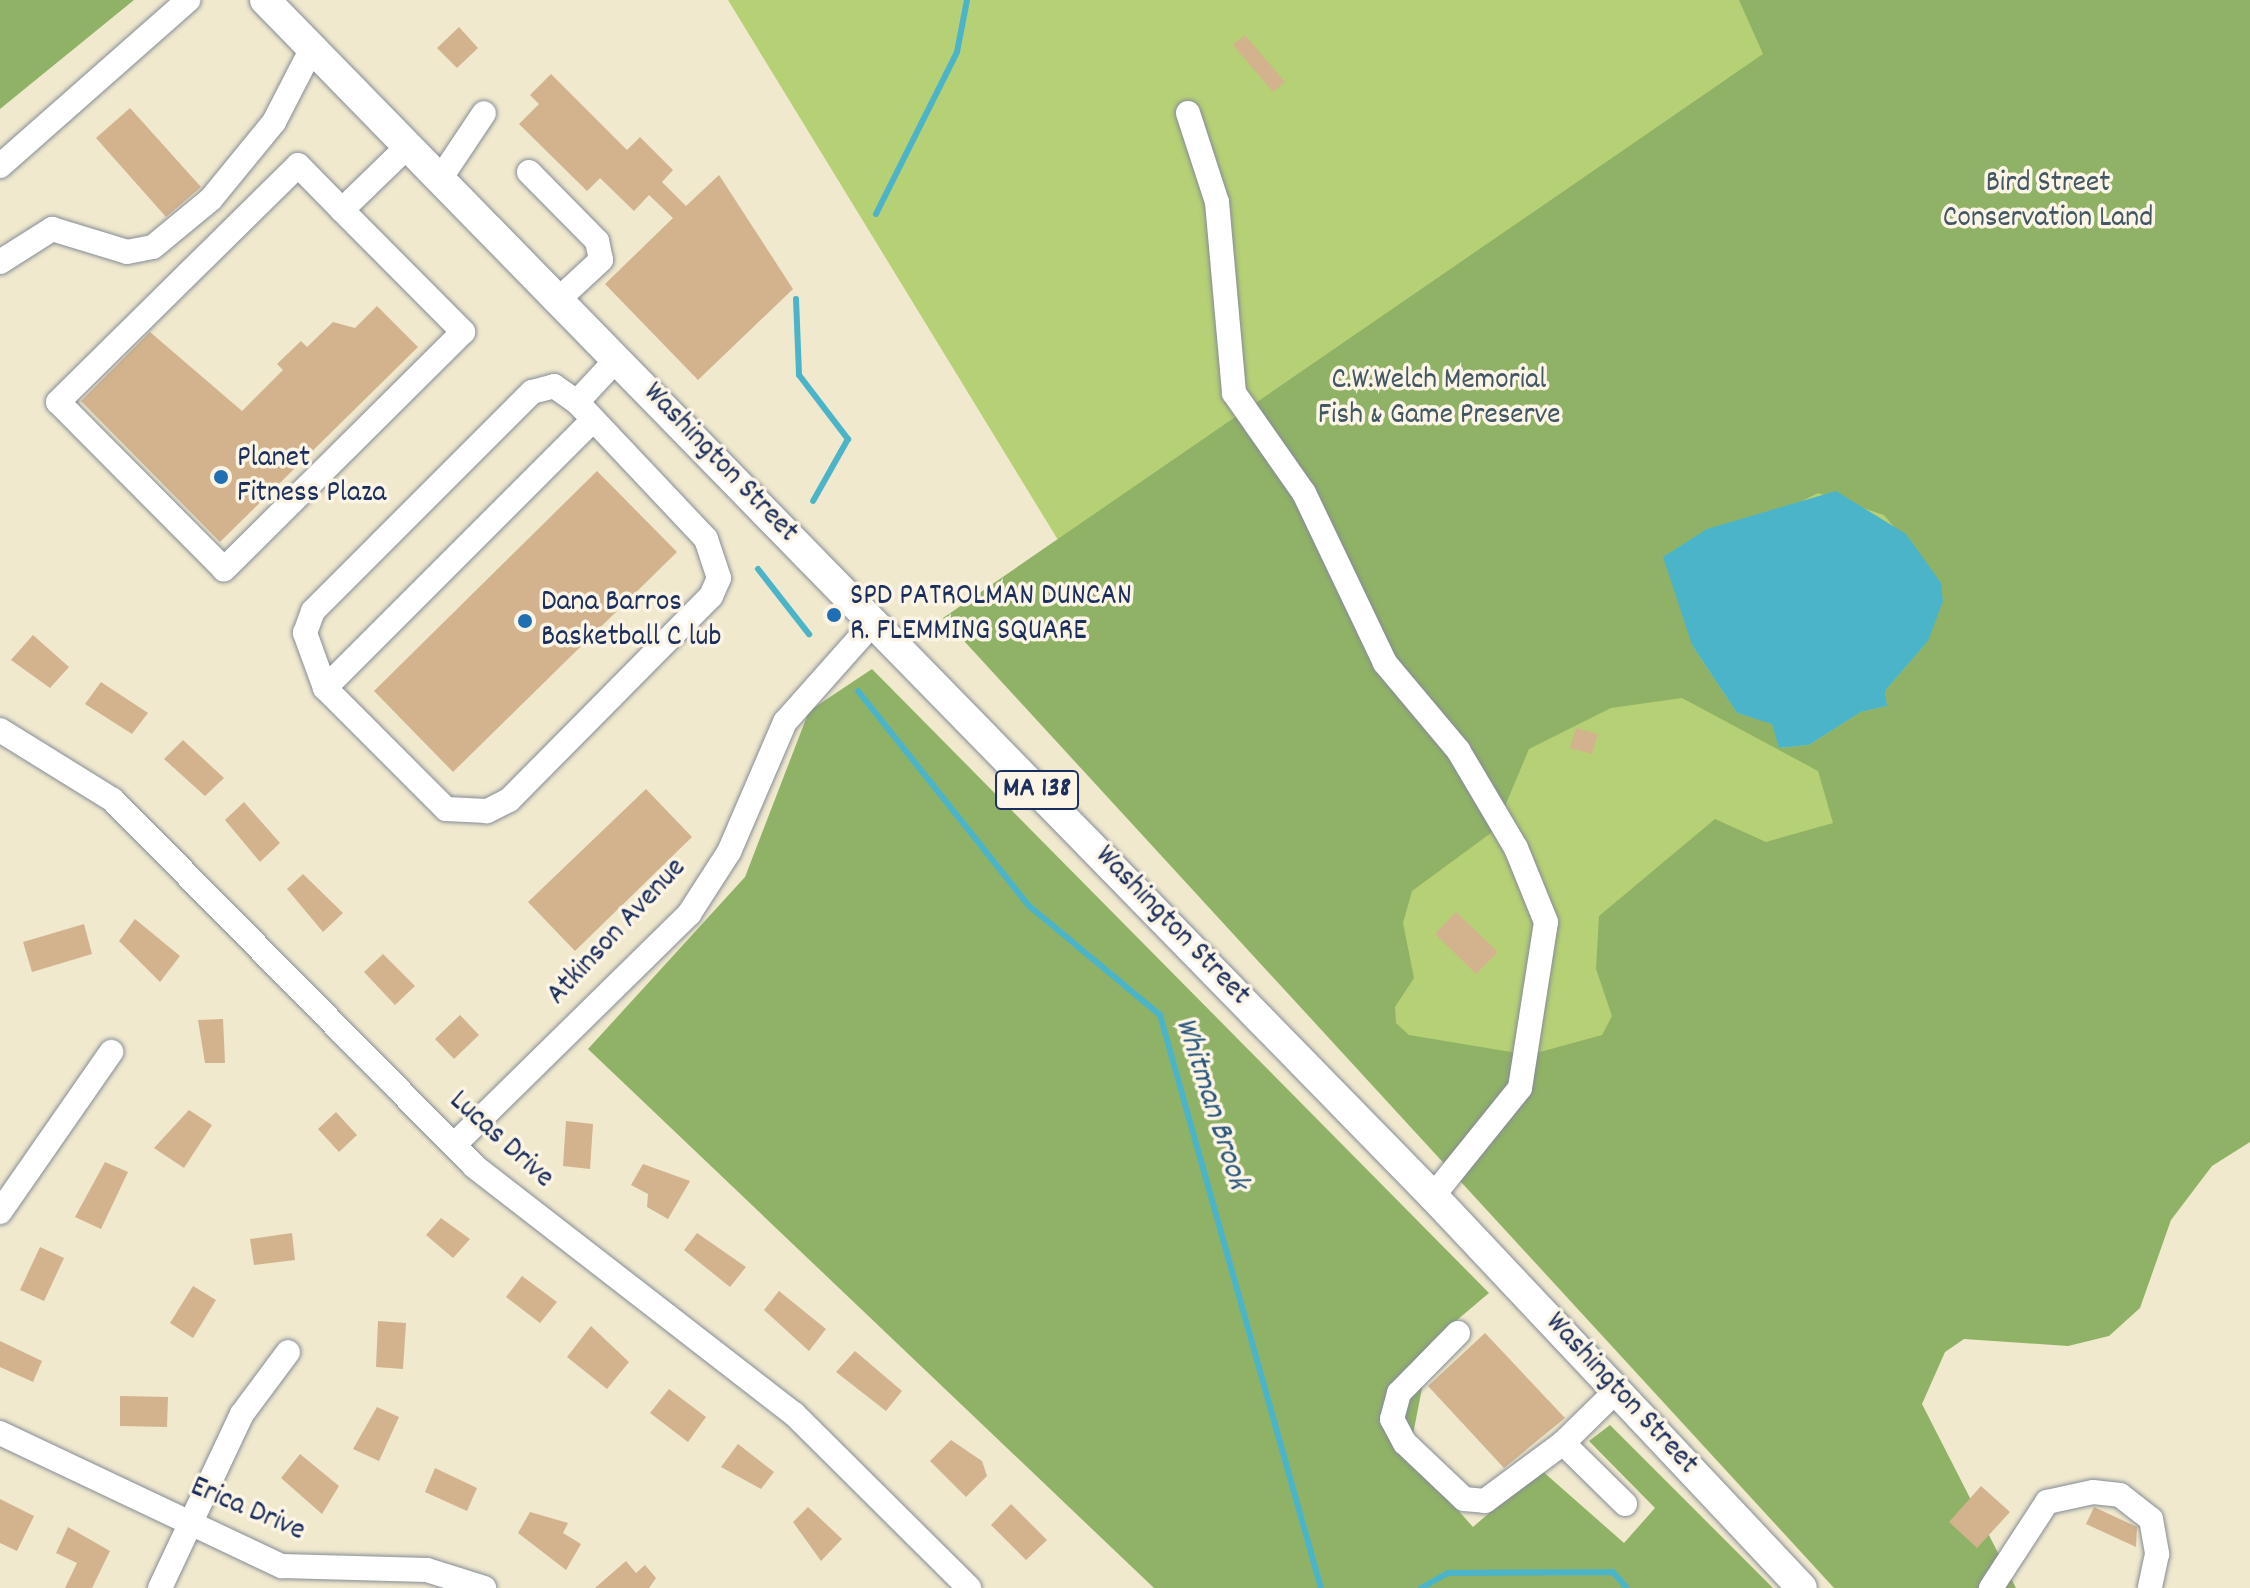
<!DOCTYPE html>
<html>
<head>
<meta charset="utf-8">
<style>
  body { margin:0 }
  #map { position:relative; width:2250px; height:1588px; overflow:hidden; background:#f0e9ce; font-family:Dekko,sans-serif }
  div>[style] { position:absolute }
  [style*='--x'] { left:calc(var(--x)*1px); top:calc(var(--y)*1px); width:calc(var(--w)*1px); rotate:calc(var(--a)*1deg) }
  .green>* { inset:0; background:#b6d075 }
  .forest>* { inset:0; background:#90b266 }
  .water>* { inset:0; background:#4bb4c9 }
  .stream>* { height:6px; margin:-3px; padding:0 3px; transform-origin:3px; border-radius:3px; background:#4bb4c9 }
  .building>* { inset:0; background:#d2b38e }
  .roads { filter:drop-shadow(0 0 2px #868c96) drop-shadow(0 0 2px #868c96) }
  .minor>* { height:24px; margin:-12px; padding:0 12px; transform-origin:12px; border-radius:12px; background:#fff }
  .major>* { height:30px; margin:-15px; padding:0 15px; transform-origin:15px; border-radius:15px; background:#fff }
  .dots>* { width:22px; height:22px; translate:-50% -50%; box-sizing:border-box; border:4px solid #fcf5e5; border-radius:50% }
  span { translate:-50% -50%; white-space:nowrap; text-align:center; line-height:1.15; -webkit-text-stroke:7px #fcf5e5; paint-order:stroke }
  .shield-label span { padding:2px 6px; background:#fcf5e5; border:2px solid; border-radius:6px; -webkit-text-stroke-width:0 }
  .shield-label { font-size:28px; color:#1b2f5e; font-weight:700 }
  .park-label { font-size:30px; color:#425764 }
  .poi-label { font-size:30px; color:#1b2f5e }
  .left { translate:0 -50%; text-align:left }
  .street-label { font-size:30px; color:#1b2f5e }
  .water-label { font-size:32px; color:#29577e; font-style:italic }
</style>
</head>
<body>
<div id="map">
  <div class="green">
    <i style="clip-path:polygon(728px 0,2250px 0,1754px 1437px,1286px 932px,1209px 787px)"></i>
  </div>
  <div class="forest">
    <i style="clip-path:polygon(0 0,134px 0,0 109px)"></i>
    <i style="clip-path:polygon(evenodd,1739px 0,2250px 0,2250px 1142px,2212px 1166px,2171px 1220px,2140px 1308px,2109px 1336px,2068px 1346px,1964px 1339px,1945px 1352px,1922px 1404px,2016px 1588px,1834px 1588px,943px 618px,1763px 54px,1739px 0,1818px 493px,1884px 515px,1941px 583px,1928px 641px,1885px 691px,1887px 706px,1861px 712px,1809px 745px,1780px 748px,1772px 723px,1737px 713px,1692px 645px,1794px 505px,1818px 493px,1739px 0,1682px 698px,1818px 771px,1833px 823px,1766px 842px,1715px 819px,1599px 916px,1596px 969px,1612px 1016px,1602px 1035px,1529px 1055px,1409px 1035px,1396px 1023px,1395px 1007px,1414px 978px,1403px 923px,1412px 891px,1495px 830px,1529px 749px,1611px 708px,1682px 698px)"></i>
    <i style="clip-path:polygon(872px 669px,1489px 1293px,1431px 1342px,1409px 1455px,1473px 1527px,1540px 1469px,1624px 1543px,1655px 1508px,1589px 1441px,1610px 1425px,1773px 1588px,1154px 1588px,588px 1049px,745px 877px,809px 711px)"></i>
  </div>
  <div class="water">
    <i style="clip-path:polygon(1836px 491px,1906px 534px,1941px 583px,1943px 601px,1928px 641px,1885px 691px,1887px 706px,1861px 712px,1809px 745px,1779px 748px,1772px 724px,1737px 713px,1692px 645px,1663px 557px,1707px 529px)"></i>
  </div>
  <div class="stream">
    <i style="--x:876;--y:214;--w:181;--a:-63.4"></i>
    <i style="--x:957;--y:52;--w:53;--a:-79.1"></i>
    <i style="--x:796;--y:299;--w:76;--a:87.7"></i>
    <i style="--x:799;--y:375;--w:81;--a:52.6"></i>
    <i style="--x:848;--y:439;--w:71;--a:119.4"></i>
    <i style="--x:758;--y:569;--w:83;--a:51.9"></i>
    <i style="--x:858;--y:691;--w:273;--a:51.5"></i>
    <i style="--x:1028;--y:905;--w:172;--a:39.8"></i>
    <i style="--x:1160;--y:1015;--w:595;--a:74.31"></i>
    <i style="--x:1421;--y:1588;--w:31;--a:-29"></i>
    <i style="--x:1448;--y:1573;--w:165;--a:-0.3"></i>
    <i style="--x:1613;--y:1572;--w:21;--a:49"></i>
  </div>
  <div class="building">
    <i style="clip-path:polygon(459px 27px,478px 48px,457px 68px,437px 48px)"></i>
    <i style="clip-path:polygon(1245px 35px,1285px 82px,1273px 92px,1233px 45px)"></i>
    <i style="clip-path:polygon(551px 74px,627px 150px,640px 137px,673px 170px,662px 182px,686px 206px,719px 175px,793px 289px,698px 380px,605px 284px,673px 218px,649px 195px,634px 211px,600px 178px,587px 191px,519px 124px,539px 104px,530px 95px)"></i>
    <i style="clip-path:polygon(130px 108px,201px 187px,166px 217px,96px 138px)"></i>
    <i style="clip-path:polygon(377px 306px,418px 347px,220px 542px,81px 401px,150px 332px,242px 411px,283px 370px,277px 364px,301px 341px,307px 347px,333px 322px,355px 328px)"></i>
    <i style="clip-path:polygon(597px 471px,677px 552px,453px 772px,374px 691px)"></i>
    <i style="clip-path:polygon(33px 635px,69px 667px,50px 688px,11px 660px)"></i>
    <i style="clip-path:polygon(101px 682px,148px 713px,132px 734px,85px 704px)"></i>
    <i style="clip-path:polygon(1576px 728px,1598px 734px,1592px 754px,1570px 748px)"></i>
    <i style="clip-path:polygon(183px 740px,224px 778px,205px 796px,164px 759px)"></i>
    <i style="clip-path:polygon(646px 789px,692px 837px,575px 951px,528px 902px)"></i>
    <i style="clip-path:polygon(244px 802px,280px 843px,260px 862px,225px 820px)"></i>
    <i style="clip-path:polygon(303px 874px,343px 913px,323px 932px,287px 889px)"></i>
    <i style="clip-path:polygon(1456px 912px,1498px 952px,1476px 974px,1435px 934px)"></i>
    <i style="clip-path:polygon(135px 919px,180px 956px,160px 982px,119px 941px)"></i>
    <i style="clip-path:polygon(84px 924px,92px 954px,32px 972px,23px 942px)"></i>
    <i style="clip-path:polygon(383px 954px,415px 986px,395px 1005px,364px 972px)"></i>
    <i style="clip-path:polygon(460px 1015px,479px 1035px,454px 1059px,435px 1039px)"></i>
    <i style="clip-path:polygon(223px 1019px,225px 1063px,205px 1063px,198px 1020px)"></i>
    <i style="clip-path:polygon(189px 1110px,212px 1125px,184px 1168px,154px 1148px)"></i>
    <i style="clip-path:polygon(336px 1112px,357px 1135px,339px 1152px,318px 1129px)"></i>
    <i style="clip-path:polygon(566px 1121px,593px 1124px,590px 1169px,563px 1166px)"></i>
    <i style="clip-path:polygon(105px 1162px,128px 1172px,101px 1229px,75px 1217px)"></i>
    <i style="clip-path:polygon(643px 1164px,690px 1181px,668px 1219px,647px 1207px,648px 1194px,631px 1185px)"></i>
    <i style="clip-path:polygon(441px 1218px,470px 1239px,453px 1258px,426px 1235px)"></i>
    <i style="clip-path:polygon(292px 1233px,295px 1260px,254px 1265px,250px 1239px)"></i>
    <i style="clip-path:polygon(697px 1233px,746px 1267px,730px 1287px,684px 1250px)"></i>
    <i style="clip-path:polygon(40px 1247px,64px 1258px,44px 1301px,20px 1290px)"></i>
    <i style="clip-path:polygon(522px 1276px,557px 1302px,540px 1323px,506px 1297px)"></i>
    <i style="clip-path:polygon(193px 1286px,216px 1300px,193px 1338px,170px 1323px)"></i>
    <i style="clip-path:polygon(779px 1291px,826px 1329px,809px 1351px,764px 1310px)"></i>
    <i style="clip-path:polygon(378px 1321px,406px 1323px,403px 1369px,376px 1367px)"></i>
    <i style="clip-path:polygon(591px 1326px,629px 1362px,607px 1389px,567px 1357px)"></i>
    <i style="clip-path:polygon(1485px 1333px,1565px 1418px,1504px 1468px,1428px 1386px)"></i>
    <i style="clip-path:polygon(0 1341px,42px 1361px,33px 1382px,0 1367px)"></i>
    <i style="clip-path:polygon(855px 1351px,902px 1391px,886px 1411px,836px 1372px)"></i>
    <i style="clip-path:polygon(669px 1389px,706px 1417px,688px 1442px,650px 1413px)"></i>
    <i style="clip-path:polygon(120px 1396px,168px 1397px,167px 1427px,120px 1426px)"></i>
    <i style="clip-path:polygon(377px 1407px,399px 1417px,379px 1461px,353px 1449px)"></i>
    <i style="clip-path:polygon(951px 1440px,982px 1461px,987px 1476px,966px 1497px,930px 1461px)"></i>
    <i style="clip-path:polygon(738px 1444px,774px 1472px,761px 1489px,721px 1467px)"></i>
    <i style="clip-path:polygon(300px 1454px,339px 1486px,322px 1514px,281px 1478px)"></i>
    <i style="clip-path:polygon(435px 1468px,477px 1488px,467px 1511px,425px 1492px)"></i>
    <i style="clip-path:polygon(1981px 1486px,2010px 1512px,1977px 1548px,1949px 1522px)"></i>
    <i style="clip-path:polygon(0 1499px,34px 1516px,17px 1551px,0 1543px)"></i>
    <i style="clip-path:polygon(1011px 1504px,1047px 1540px,1026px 1560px,991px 1525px)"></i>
    <i style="clip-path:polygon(808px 1507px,842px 1539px,821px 1561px,793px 1522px)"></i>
    <i style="clip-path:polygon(2094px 1507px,2137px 1527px,2136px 1547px,2086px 1524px)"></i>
    <i style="clip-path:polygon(530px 1512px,568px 1523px,563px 1533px,581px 1544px,566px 1570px,518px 1533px)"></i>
    <i style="clip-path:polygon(68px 1527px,110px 1551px,92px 1588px,65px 1588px,77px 1563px,56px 1553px)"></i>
    <i style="clip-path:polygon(626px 1561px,636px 1573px,645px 1565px,656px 1578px,649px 1588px,595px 1588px)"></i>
  </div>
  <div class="roads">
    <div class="minor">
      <i style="--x:1188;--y:113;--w:94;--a:72"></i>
      <i style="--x:1217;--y:202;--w:192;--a:84.9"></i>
      <i style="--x:1234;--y:393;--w:122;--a:55"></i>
      <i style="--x:1304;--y:493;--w:188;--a:64.5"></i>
      <i style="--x:1385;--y:663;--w:114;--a:50"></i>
      <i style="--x:1458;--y:750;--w:114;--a:59.4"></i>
      <i style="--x:1516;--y:848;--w:80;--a:67.9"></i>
      <i style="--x:1546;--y:922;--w:168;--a:98.9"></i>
      <i style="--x:1520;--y:1088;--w:139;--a:128.9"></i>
      <i style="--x:0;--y:166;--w:251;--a:-41.4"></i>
      <i style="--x:529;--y:172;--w:97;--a:45.4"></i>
      <i style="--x:597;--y:241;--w:19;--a:78"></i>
      <i style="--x:601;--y:260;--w:57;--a:137.1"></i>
      <i style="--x:440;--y:179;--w:79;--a:-56.3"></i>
      <i style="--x:342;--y:210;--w:172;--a:45.2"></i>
      <i style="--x:463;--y:332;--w:337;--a:135.2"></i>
      <i style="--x:224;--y:569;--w:235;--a:-134.8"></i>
      <i style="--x:58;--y:402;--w:337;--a:-44.6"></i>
      <i style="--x:298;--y:165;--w:63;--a:45.6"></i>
      <i style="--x:342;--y:210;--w:92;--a:-44.1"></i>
      <i style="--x:0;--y:262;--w:62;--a:-32.4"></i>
      <i style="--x:52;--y:229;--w:78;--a:17"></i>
      <i style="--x:127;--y:252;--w:26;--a:-11"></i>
      <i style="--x:153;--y:247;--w:75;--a:-39.6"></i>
      <i style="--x:211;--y:199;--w:99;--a:-50.7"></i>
      <i style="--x:274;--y:122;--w:83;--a:-62.8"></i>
      <i style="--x:577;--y:402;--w:188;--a:46.7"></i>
      <i style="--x:706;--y:539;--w:41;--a:71.6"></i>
      <i style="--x:719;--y:578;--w:20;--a:114"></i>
      <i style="--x:711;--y:596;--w:287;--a:134.7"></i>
      <i style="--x:509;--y:800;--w:25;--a:153"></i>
      <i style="--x:487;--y:811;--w:41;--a:-177.2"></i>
      <i style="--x:446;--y:809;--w:171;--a:-135"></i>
      <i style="--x:325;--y:688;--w:59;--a:-110"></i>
      <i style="--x:305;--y:633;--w:23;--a:-70"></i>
      <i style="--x:313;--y:611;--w:310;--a:-45"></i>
      <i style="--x:532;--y:392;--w:23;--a:-15"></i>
      <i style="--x:554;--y:386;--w:28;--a:35"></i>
      <i style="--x:577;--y:402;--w:59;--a:-47.1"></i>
      <i style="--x:325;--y:688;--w:379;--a:-45"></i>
      <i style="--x:0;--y:730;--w:133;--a:31.8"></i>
      <i style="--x:113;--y:800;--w:514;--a:45.39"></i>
      <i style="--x:474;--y:1166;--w:405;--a:37.8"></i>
      <i style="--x:794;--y:1414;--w:247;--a:44.8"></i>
      <i style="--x:454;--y:1145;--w:330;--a:-44.5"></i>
      <i style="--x:689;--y:914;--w:74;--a:-57.2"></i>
      <i style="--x:729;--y:852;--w:142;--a:-66.7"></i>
      <i style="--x:785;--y:722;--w:132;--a:-48.4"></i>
      <i style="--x:0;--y:1212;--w:195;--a:-55.2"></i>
      <i style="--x:1458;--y:1333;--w:84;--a:134.5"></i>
      <i style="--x:1399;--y:1393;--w:27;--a:105"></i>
      <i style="--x:1392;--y:1419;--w:27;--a:62"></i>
      <i style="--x:1405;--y:1443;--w:81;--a:43.5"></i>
      <i style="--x:1464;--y:1499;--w:21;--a:5"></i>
      <i style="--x:1485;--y:1501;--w:97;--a:-36.6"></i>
      <i style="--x:1616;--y:1391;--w:74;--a:135.5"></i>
      <i style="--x:1563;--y:1443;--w:87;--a:44.5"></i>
      <i style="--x:0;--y:1433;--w:312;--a:25.3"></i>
      <i style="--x:282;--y:1566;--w:145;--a:1.6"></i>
      <i style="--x:427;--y:1570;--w:60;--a:17.5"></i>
      <i style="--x:160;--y:1588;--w:192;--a:-64.8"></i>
      <i style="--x:242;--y:1414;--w:77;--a:-53.4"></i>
      <i style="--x:1991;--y:1588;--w:103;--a:-56.9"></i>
      <i style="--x:2047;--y:1502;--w:47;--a:-12.3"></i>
      <i style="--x:2093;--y:1492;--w:27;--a:6"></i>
      <i style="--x:2120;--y:1495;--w:39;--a:38"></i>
      <i style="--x:2151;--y:1519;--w:36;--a:80"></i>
      <i style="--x:2157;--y:1554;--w:35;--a:102"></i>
    </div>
    <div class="major">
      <i style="--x:265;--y:0;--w:1672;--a:45.68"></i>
      <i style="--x:1433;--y:1196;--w:538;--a:46.73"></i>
    </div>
  </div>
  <div class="dots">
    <i style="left:221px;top:477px;background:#1f6fb2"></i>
    <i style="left:834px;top:615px;background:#1f6fb2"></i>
    <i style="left:525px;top:621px;background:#1f6fb2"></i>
  </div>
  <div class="shield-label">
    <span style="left:1037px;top:790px">MA 138</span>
  </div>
  <div class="park-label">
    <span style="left:2048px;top:202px">Bird Street<br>Conservation Land</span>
    <span style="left:1439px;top:399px">C.W.Welch Memorial<br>Fish &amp; Game Preserve</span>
  </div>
  <div class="poi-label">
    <span class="left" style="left:237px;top:477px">Planet<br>Fitness Plaza</span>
    <span class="left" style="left:850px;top:615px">SPD PATROLMAN DUNCAN<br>R. FLEMMING SQUARE</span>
    <span class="left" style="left:541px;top:621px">Dana Barros<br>Basketball C lub</span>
  </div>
  <div class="street-label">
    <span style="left:719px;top:464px;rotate:46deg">Washington Street</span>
    <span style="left:1171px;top:927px;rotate:46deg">Washington Street</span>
    <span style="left:618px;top:933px;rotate:-47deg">Atkinson Avenue</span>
    <span style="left:500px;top:1141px;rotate:42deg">Lucas Drive</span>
    <span style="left:1620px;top:1395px;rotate:47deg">Washington Street</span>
    <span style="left:247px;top:1511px;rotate:23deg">Erica Drive</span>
  </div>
  <div class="water-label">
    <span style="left:1210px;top:1104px;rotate:72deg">Whitman Brook</span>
  </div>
</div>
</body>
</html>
